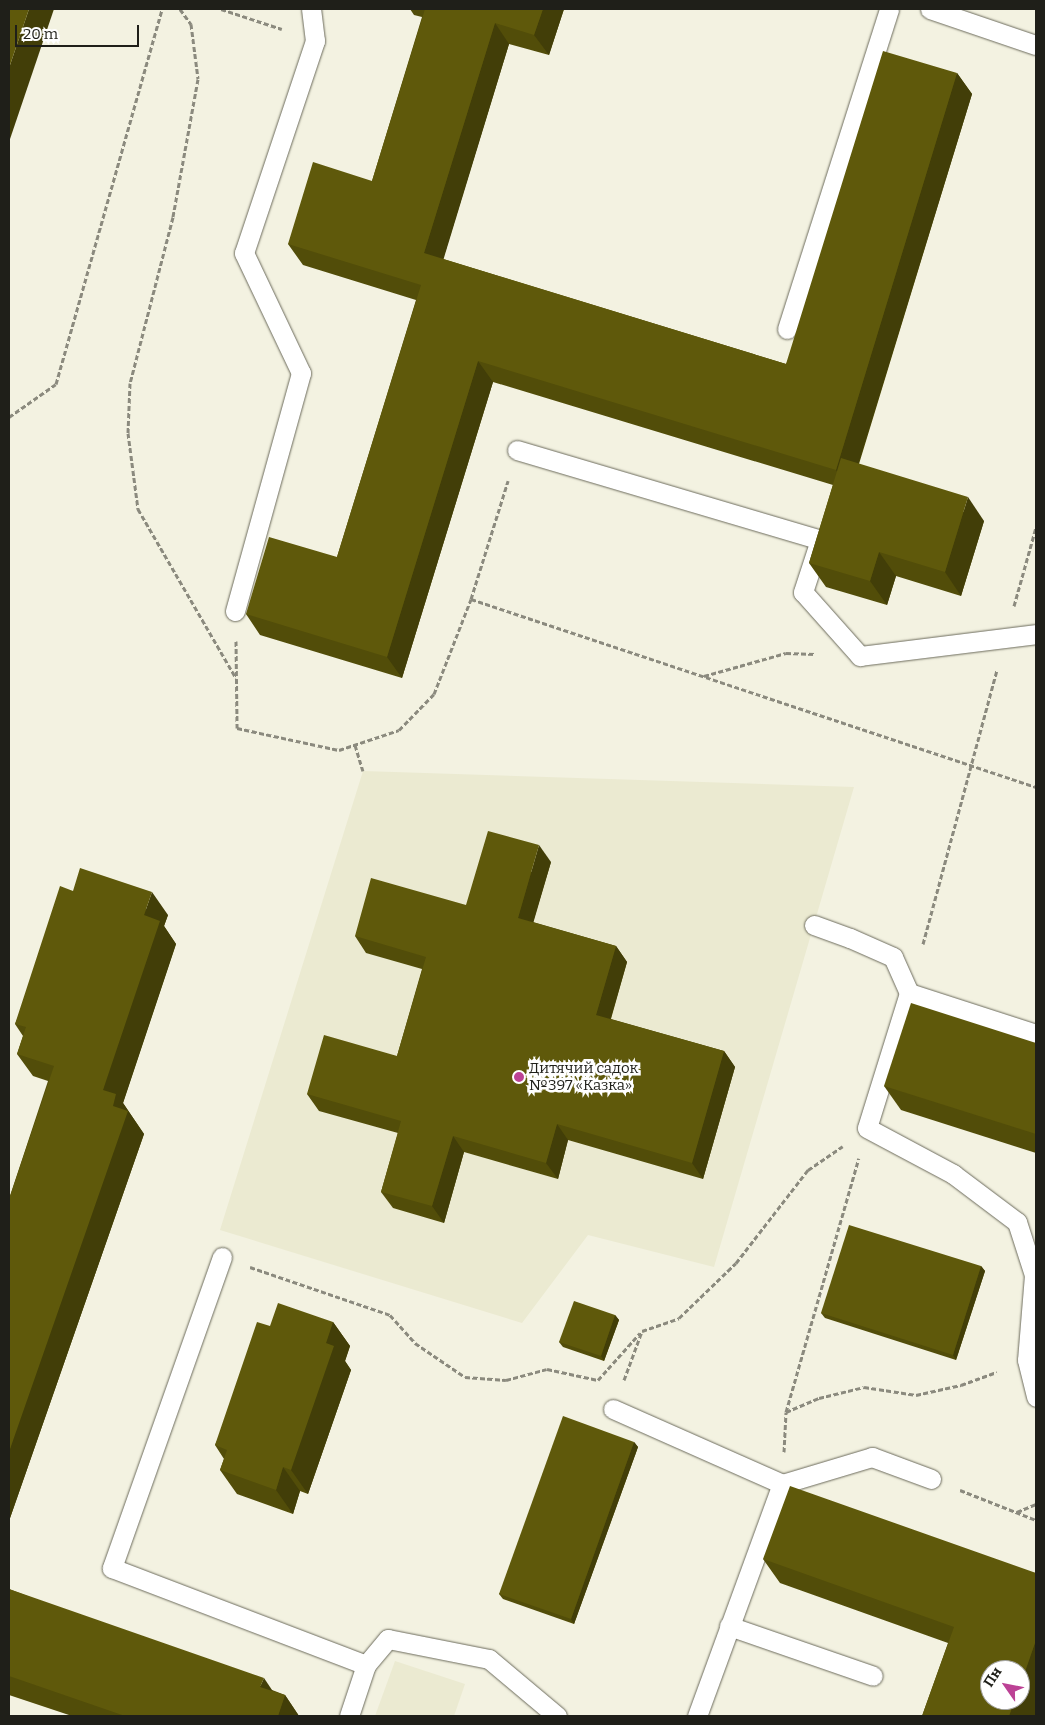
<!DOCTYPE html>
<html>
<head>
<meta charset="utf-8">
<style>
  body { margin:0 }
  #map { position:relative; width:1045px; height:1725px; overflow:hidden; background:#f3f2e1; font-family:Bitter,serif }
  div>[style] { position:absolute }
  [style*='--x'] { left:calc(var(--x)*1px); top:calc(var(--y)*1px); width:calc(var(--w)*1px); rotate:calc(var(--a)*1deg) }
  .built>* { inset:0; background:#ebead1 }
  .path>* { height:3px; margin-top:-1.5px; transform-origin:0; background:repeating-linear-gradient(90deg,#8b8a7e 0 5px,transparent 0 7.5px) }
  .roads { filter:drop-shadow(0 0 1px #6c6b5c) drop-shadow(0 0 1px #6c6b5c) }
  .service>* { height:19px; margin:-9.5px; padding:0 9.5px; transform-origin:9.5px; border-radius:9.5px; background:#fff }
  .wall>* { inset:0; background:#524d09 }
  .shaded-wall>* { inset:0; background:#423e08 }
  .building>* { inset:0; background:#5f590b }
  .dots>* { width:14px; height:14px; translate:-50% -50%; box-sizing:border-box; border:2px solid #fff; border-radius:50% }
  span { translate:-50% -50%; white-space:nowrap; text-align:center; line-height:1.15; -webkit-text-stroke:5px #fff; paint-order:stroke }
  .poi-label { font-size:15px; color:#1f1f19 }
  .left { translate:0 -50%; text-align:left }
  .frame { position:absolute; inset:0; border:10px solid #1f1f19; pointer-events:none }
  .north { position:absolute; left:980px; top:1660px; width:50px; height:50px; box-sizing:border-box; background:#fff; border:1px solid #a5a5a3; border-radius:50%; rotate:303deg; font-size:14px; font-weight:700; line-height:20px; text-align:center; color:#1f1f19 }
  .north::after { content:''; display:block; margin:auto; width:18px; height:22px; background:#bc4295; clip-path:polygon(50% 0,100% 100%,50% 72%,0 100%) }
  .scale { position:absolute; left:15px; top:25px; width:124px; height:22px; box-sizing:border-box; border:2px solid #1f1f19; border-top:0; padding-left:6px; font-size:15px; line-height:18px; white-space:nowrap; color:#1f1f19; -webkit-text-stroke:4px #fff; paint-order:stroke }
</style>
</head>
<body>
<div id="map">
  <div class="built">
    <i style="clip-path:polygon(363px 771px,854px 787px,714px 1267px,588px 1235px,522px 1323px,220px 1230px)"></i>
    <i style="clip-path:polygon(395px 1661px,465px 1684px,454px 1716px,375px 1716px)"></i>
  </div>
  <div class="path">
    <i style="--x:180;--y:9;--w:19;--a:54"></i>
    <i style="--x:191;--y:24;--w:55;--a:82.7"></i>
    <i style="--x:198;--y:79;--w:140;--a:100.3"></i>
    <i style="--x:173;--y:217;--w:171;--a:104.5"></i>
    <i style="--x:130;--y:383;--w:50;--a:92.3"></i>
    <i style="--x:128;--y:433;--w:77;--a:82.5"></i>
    <i style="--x:138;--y:509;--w:195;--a:59.9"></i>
    <i style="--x:221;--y:9;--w:64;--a:18.2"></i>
    <i style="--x:9;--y:417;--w:57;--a:-35.1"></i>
    <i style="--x:56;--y:384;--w:390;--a:-74.2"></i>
    <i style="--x:471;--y:599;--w:124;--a:-72.6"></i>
    <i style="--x:1014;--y:606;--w:82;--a:-74.4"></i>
    <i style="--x:236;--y:641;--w:87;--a:89.3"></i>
    <i style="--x:237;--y:728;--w:104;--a:12.2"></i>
    <i style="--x:339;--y:750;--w:63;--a:-18.4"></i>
    <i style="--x:399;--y:730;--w:50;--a:-45.8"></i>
    <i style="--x:434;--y:694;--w:102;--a:-68.7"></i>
    <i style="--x:471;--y:599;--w:595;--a:18.4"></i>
    <i style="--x:704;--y:676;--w:85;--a:-15.7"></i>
    <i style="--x:786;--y:653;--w:29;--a:2"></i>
    <i style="--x:355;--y:745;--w:27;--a:73"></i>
    <i style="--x:923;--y:944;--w:284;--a:-74.9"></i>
    <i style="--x:250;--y:1267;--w:148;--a:18.9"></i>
    <i style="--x:390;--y:1315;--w:38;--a:48"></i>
    <i style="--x:415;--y:1343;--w:60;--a:34.2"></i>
    <i style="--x:465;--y:1377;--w:41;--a:4.2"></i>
    <i style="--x:506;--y:1380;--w:42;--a:-15"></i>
    <i style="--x:547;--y:1369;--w:52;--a:12.2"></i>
    <i style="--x:598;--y:1380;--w:63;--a:-48.2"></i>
    <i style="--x:624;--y:1380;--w:52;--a:-69.8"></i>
    <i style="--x:642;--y:1331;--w:39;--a:-19"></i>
    <i style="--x:679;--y:1318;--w:79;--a:-44"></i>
    <i style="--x:736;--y:1263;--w:118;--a:-52.3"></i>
    <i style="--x:808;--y:1170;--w:42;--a:-34.4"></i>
    <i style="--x:786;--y:1412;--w:36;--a:-23"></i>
    <i style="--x:819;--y:1398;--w:46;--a:-13.7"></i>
    <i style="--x:864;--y:1387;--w:53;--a:8.7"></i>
    <i style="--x:916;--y:1395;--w:46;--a:-12.5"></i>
    <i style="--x:961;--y:1385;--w:38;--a:-20"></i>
    <i style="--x:784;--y:1452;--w:40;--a:-87.1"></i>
    <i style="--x:786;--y:1412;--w:264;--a:-74"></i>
    <i style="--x:960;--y:1490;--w:82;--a:21.5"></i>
    <i style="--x:1017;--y:1512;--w:21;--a:-23"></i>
  </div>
  <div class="roads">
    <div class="service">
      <i style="--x:930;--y:9;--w:112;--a:18.8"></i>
      <i style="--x:787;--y:329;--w:336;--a:-72.3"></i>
      <i style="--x:517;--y:450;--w:316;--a:16.5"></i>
      <i style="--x:820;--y:540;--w:55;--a:108.1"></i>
      <i style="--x:803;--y:592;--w:86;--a:48.3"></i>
      <i style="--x:860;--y:656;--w:177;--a:-7.1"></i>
      <i style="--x:235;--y:611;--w:247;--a:-74.5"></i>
      <i style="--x:301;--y:373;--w:133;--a:-115.4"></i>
      <i style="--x:244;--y:253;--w:224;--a:-71.5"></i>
      <i style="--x:315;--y:41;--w:32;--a:-97"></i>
      <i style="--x:814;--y:925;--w:38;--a:20"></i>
      <i style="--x:850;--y:938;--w:47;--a:23.8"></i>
      <i style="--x:893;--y:957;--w:39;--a:66"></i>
      <i style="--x:909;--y:993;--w:141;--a:107.3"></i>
      <i style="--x:867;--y:1128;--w:98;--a:28.1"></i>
      <i style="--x:953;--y:1174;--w:80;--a:36.9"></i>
      <i style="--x:1017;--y:1222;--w:56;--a:72.2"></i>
      <i style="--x:1034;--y:1275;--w:85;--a:94.7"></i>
      <i style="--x:1027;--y:1360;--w:38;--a:76"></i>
      <i style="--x:909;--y:993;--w:133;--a:17.9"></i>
      <i style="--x:222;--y:1257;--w:330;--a:109.5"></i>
      <i style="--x:112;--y:1568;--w:272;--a:20.9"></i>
      <i style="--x:613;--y:1409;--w:185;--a:23.9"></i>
      <i style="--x:729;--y:1626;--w:152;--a:19.1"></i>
      <i style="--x:349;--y:1716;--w:54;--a:-71.6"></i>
      <i style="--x:366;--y:1665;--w:34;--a:-50"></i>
      <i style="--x:388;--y:1639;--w:103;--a:11.2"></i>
      <i style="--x:489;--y:1659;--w:89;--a:40"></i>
      <i style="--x:697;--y:1716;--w:247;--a:-69.9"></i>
      <i style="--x:782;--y:1484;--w:94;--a:-16.7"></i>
      <i style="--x:872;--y:1457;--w:63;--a:20.4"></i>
    </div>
  </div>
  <div class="wall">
    <i style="clip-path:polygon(410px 9px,564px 9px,549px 55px,509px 44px,443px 259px,786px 364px,957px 73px,972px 94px,859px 464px,984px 521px,961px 596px,896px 576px,887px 605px,826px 587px,809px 563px,833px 485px,493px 382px,402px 678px,260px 635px,246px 614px,337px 557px,416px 300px,303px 265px,288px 244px,372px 181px,422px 17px,414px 15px)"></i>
    <i style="clip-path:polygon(551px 862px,533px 922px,616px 946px,627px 962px,611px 1019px,724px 1051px,735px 1067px,703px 1179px,568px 1140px,558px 1179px,464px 1152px,444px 1223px,393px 1208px,381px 1192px,398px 1133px,319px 1111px,307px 1094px,397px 1056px,422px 969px,366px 953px,355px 936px,466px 905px)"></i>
    <i style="clip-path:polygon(73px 891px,168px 915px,164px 926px,176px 944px,123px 1103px,144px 1134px,9px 1521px,9px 1199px,48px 1081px,33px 1076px,17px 1054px,23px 1036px,15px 1024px)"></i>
    <i style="clip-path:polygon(1036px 1043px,1036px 1153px,901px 1110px,884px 1086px)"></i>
    <i style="clip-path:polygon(981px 1266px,985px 1271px,956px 1360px,825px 1318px,821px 1313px)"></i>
    <i style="clip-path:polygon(615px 1315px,619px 1320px,604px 1361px,563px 1347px,559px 1342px)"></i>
    <i style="clip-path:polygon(333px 1322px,350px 1346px,345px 1361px,351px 1370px,308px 1494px,300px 1491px,293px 1514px,237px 1494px,220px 1470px,224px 1459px,215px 1445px,270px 1326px)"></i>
    <i style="clip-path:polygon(634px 1442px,638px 1447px,574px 1624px,503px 1599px,499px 1594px)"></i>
    <i style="clip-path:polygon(763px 1559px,1036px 1573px,1036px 1712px,1035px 1716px,922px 1716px,948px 1643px,780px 1583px)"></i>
    <i style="clip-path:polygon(9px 1589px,285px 1695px,299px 1716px,72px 1716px,9px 1695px)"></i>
  </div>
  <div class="shaded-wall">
    <i style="clip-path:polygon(29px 9px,54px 9px,9px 142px,9px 68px)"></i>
    <i style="clip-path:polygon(543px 9px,564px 9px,549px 55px,534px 35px)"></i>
    <i style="clip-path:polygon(495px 23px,509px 44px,439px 274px,424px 253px)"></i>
    <i style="clip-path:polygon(957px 73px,972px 94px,850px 491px,836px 470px)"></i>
    <i style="clip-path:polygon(478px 361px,493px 382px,402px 678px,387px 657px)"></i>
    <i style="clip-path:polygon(968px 497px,984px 521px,961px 596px,945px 572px)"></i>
    <i style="clip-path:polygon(879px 552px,896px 576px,887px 605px,870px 581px)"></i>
    <i style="clip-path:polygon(539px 845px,551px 862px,530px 934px,518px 918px)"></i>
    <i style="clip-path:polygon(152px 892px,168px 915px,164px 926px,176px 944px,123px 1103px,144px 1134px,9px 1521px,9px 1452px,113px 1106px,103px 1090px,144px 915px)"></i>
    <i style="clip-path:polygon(616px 946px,627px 962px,607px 1031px,596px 1015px)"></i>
    <i style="clip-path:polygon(724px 1051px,735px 1067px,703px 1179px,692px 1163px)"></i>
    <i style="clip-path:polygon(557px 1124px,568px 1140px,558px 1179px,546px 1163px)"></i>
    <i style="clip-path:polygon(453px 1136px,464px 1152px,444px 1223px,432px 1206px)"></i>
    <i style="clip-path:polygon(981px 1266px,985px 1271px,956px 1360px,953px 1355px)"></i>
    <i style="clip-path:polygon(615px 1315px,619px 1320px,604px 1361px,601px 1356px)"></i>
    <i style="clip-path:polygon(333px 1322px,350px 1346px,345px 1361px,351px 1370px,308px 1494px,291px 1470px,326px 1343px)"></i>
    <i style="clip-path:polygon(634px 1442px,638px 1447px,574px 1624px,571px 1619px)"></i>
    <i style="clip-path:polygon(283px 1467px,300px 1491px,293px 1514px,276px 1490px)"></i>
    <i style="clip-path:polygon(1036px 1640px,1036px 1712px,1035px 1716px,1009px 1716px,1015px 1700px,1020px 1700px,1020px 1686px)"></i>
    <i style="clip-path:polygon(264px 1678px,280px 1702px,260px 1687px)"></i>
    <i style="clip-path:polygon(285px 1695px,299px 1716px,278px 1716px)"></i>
  </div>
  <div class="building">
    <i style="clip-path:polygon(9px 9px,29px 9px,9px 68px)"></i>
    <i style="clip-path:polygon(425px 9px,543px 9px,534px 35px,495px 23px,424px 253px,786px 364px,883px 51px,957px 73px,836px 470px,478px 361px,387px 657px,246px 614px,269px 537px,337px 557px,421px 285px,288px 244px,313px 162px,372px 181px)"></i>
    <i style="clip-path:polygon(841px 458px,968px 497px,945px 572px,879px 552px,870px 581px,809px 563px)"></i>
    <i style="clip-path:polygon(488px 831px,539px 845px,518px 918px,616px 946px,596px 1015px,724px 1051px,692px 1163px,557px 1124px,546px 1163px,453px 1136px,432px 1206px,381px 1192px,401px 1121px,307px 1094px,324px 1035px,397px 1056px,426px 957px,355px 936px,371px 878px,466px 905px)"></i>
    <i style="clip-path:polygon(80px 868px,152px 892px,144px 915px,160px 921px,103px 1090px,116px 1094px,113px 1106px,128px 1111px,9px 1452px,9px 1199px,54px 1066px,17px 1054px,26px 1027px,15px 1024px,60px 886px,73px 891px)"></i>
    <i style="clip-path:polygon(911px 1003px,1036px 1043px,1036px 1134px,884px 1086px)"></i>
    <i style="clip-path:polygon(849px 1225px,981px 1266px,953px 1355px,821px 1313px)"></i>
    <i style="clip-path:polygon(574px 1301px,615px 1315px,601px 1356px,559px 1342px)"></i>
    <i style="clip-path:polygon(278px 1303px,333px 1322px,326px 1343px,334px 1346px,291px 1470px,283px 1467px,276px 1490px,220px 1470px,227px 1450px,215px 1445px,257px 1322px,270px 1326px)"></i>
    <i style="clip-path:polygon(563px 1416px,634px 1442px,571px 1619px,499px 1594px)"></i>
    <i style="clip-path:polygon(790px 1486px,1036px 1573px,1036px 1640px,1020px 1686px,1020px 1670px,990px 1670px,990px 1700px,1015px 1700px,1009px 1716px,922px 1716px,954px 1627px,763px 1559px)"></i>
    <i style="clip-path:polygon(9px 1589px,264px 1678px,260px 1687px,285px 1695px,278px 1716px,125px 1716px,9px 1676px)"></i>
  </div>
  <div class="dots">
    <i style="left:519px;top:1077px;background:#bc4295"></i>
  </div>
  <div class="poi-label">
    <span class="left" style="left:529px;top:1077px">Дитячий садок<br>№397 «Казка»</span>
  </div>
  <div class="frame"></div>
  <div class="north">Пн</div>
  <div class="scale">20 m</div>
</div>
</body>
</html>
